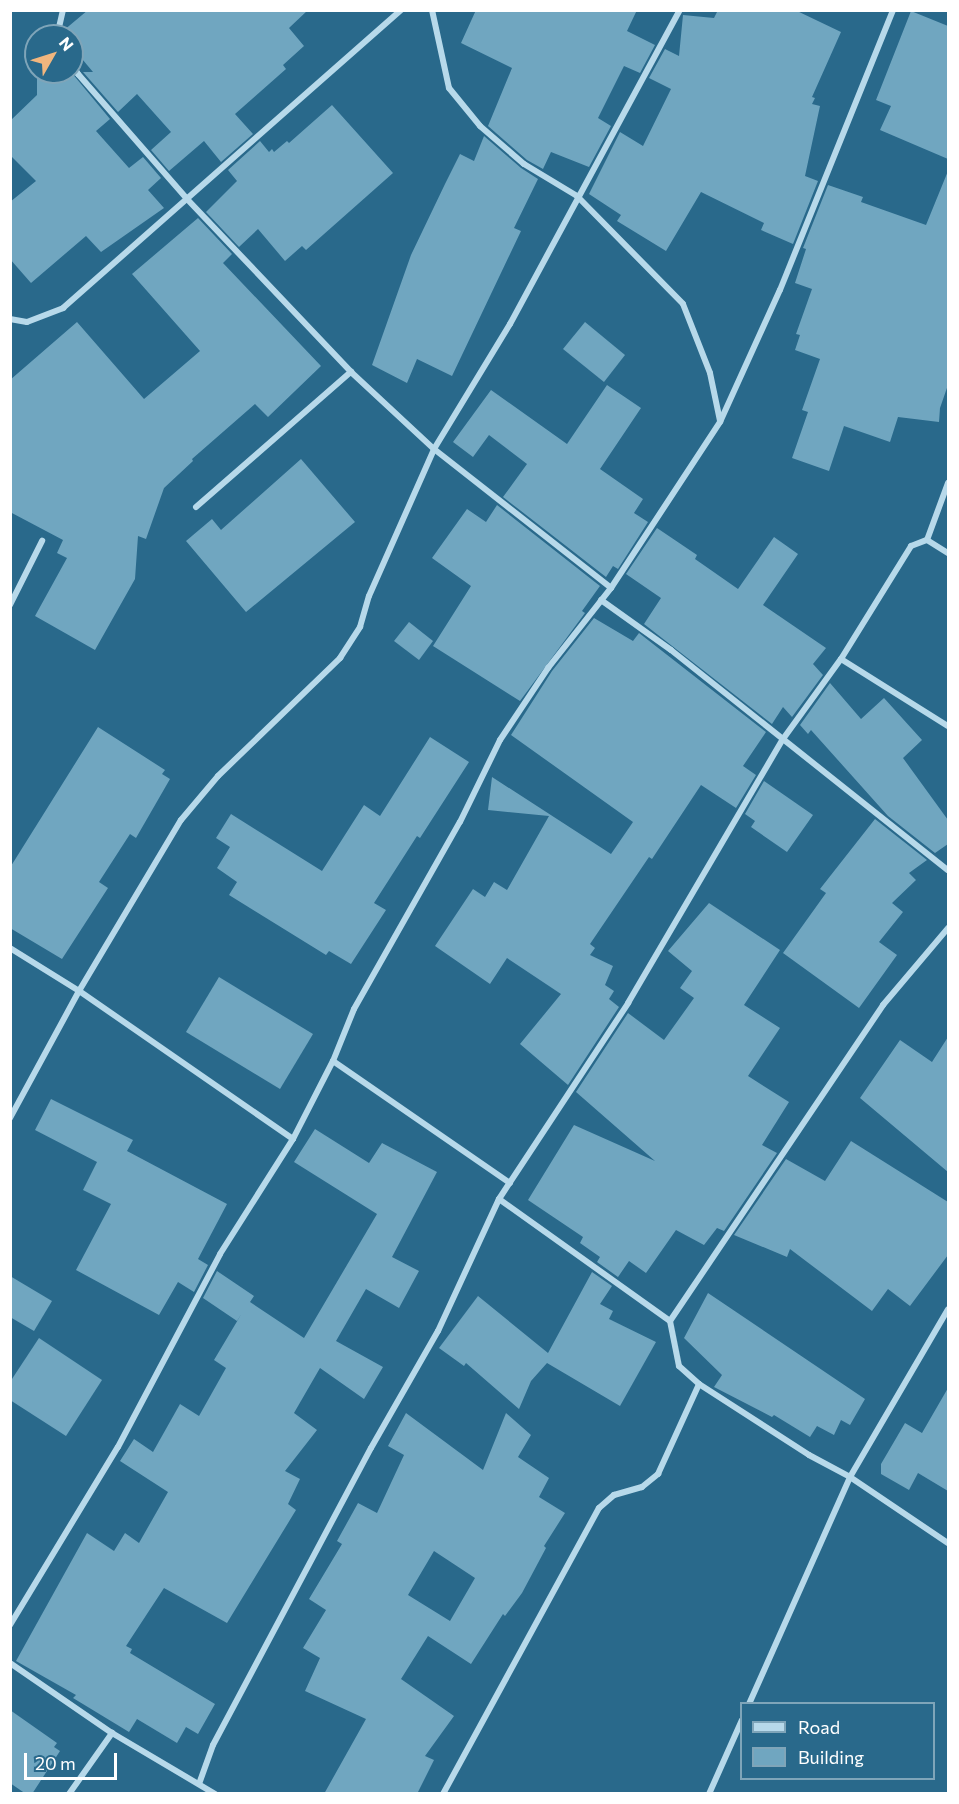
<!DOCTYPE html>
<html>
<head>
<meta charset="utf-8">
<style>
  body { margin:0 }
  #map { position:relative; width:959px; height:1804px; overflow:hidden; background:#29698b; font-family:Commissioner,sans-serif }
  div>[style] { position:absolute }
  [style*='--x'] { left:calc(var(--x)*1px); top:calc(var(--y)*1px); width:calc(var(--w)*1px); rotate:calc(var(--a)*1deg) }
  .building>* { inset:0; background:#70a6c0 }
  .street>* { height:6px; margin:-3px; padding:0 3px; transform-origin:3px; border-radius:3px; background:#b7d9ea }
  span { translate:-50% -50%; white-space:nowrap; text-align:center; line-height:1.15; -webkit-text-stroke:6px #29698b; paint-order:stroke }
  .frame { position:absolute; inset:0; border:12px solid #fff; pointer-events:none }
  .legend { position:absolute; left:740px; top:1702px; width:195px; height:78px; box-sizing:border-box; background:#29698b; border:2px solid #7fa5b9; margin:0; padding:8px 10px; list-style:none; font-size:18px; color:#fff }
  .legend li { display:flex; align-items:center; gap:12px; height:30px }
  .legend b { width:30px; border:2px solid #7fa5b9 }
  .north { position:absolute; left:24px; top:24px; width:60px; height:60px; box-sizing:border-box; background:#29698b; border:2px solid #7fa5b9; border-radius:50%; rotate:51deg; font-size:16px; font-weight:700; line-height:24px; text-align:center; color:#fff }
  .north::after { content:''; display:block; margin:auto; width:21px; height:27px; background:#f1b67e; clip-path:polygon(50% 0,100% 100%,50% 72%,0 100%) }
  .scale { position:absolute; left:24px; top:1753px; width:93px; height:27px; box-sizing:border-box; border:3px solid #fff; border-top:0; padding-left:8px; font-size:18px; line-height:21px; white-space:nowrap; color:#fff; -webkit-text-stroke:4px #29698b; paint-order:stroke }
</style>
</head>
<body>
<div id="map">
  <div class="building">
    <i style="clip-path:polygon(88px 10px,308px 10px,289px 28px,304px 46px,283px 65px,286px 69px,235px 114px,253px 134px,221px 162px,204px 141px,169px 171px,151px 150px,171px 132px,137px 94px,118px 112px,83px 72px,93px 72px,72px 47px,72px 36px,62px 36px,63px 31px)"></i>
    <i style="clip-path:polygon(476px 10px,637px 10px,627px 31px,655px 45px,640px 73px,624px 66px,598px 118px,611px 126px,589px 167px,551px 152px,543px 169px,527px 160px,488px 126px,512px 68px,461px 43px)"></i>
    <i style="clip-path:polygon(718px 10px,795px 10px,841px 32px,812px 97px,815px 98px,812px 104px,820px 106px,805px 176px,818px 181px,793px 244px,761px 230px,764px 223px,701px 192px,666px 251px,617px 221px,621px 215px,589px 194px,620px 132px,643px 146px,671px 89px,649px 78px,665px 49px,679px 56px,683px 15px,714px 18px)"></i>
    <i style="clip-path:polygon(911px 11px,948px 26px,948px 159px,880px 130px,891px 106px,876px 100px)"></i>
    <i style="clip-path:polygon(37px 72px,71px 72px,110px 119px,96px 131px,129px 168px,143px 157px,161px 178px,148px 190px,164px 208px,101px 252px,86px 236px,31px 283px,10px 259px,10px 202px,36px 181px,10px 155px,10px 121px,37px 95px)"></i>
    <i style="clip-path:polygon(332px 105px,393px 173px,306px 250px,302px 246px,285px 261px,258px 229px,239px 247px,206px 212px,237px 181px,228px 170px,260px 141px,269px 152px,272px 149px,274px 152px,287px 141px,289px 143px)"></i>
    <i style="clip-path:polygon(484px 136px,521px 168px,538px 179px,514px 228px,521px 231px,452px 376px,417px 359px,407px 383px,372px 365px,411px 255px,445px 184px,460px 154px,474px 161px)"></i>
    <i style="clip-path:polygon(948px 171px,948px 385px,940px 408px,939px 422px,898px 417px,890px 442px,844px 426px,829px 471px,792px 458px,808px 412px,802px 410px,820px 359px,795px 350px,800px 335px,796px 334px,812px 289px,795px 283px,806px 249px,803px 248px,828px 185px,863px 197px,861px 202px,926px 225px)"></i>
    <i style="clip-path:polygon(198px 218px,232px 254px,223px 263px,321px 366px,268px 417px,255px 404px,192px 459px,193px 461px,164px 488px,146px 539px,138px 536px,135px 579px,95px 650px,35px 616px,67px 558px,57px 553px,63px 540px,10px 512px,10px 380px,77px 322px,144px 399px,200px 351px,132px 274px)"></i>
    <i style="clip-path:polygon(585px 322px,625px 355px,604px 382px,563px 349px)"></i>
    <i style="clip-path:polygon(607px 385px,641px 408px,600px 469px,643px 499px,634px 513px,648px 522px,618px 569px,613px 566px,606px 577px,503px 497px,527px 464px,489px 435px,473px 457px,453px 442px,491px 390px,567px 444px)"></i>
    <i style="clip-path:polygon(301px 459px,355px 522px,246px 612px,186px 541px,212px 519px,221px 530px)"></i>
    <i style="clip-path:polygon(497px 505px,600px 586px,582px 611px,585px 613px,520px 701px,433px 646px,471px 586px,432px 558px,467px 509px,486px 522px)"></i>
    <i style="clip-path:polygon(657px 528px,697px 555px,695px 559px,738px 589px,774px 537px,798px 554px,763px 605px,826px 648px,813px 664px,823px 675px,792px 717px,783px 707px,772px 724px,644px 624px,661px 598px,626px 574px)"></i>
    <i style="clip-path:polygon(594px 618px,633px 641px,639px 633px,766px 732px,743px 766px,756px 775px,736px 808px,701px 785px,652px 859px,649px 857px,590px 944px,595px 948px,590px 955px,613px 966px,605px 985px,614px 991px,609px 999px,619px 1007px,568px 1085px,520px 1044px,561px 994px,507px 958px,490px 984px,435px 946px,473px 889px,485px 897px,494px 882px,507px 890px,549px 816px,488px 810px,492px 777px,611px 854px,633px 822px,511px 735px,552px 671px)"></i>
    <i style="clip-path:polygon(409px 622px,433px 641px,419px 660px,394px 641px)"></i>
    <i style="clip-path:polygon(830px 683px,861px 719px,884px 698px,922px 740px,903px 758px,948px 820px,948px 844px,935px 853px,888px 816px,811px 730px,808px 734px,800px 725px)"></i>
    <i style="clip-path:polygon(98px 727px,165px 770px,162px 774px,170px 779px,136px 838px,130px 834px,99px 882px,108px 888px,62px 959px,10px 928px,11px 866px)"></i>
    <i style="clip-path:polygon(430px 737px,469px 762px,420px 838px,417px 836px,374px 903px,386px 910px,351px 964px,329px 951px,326px 955px,229px 895px,237px 882px,217px 868px,230px 847px,216px 838px,231px 814px,322px 871px,364px 805px,380px 816px)"></i>
    <i style="clip-path:polygon(764px 781px,813px 815px,787px 852px,751px 827px,755px 821px,745px 814px)"></i>
    <i style="clip-path:polygon(875px 819px,927px 860px,909px 873px,916px 880px,892px 903px,903px 912px,879px 942px,897px 955px,859px 1008px,783px 953px,826px 893px,820px 889px)"></i>
    <i style="clip-path:polygon(709px 903px,780px 950px,744px 1005px,780px 1028px,748px 1076px,789px 1102px,762px 1145px,777px 1153px,724px 1231px,717px 1228px,704px 1245px,676px 1230px,646px 1273px,629px 1261px,618px 1277px,597px 1262px,600px 1257px,580px 1243px,583px 1237px,528px 1200px,574px 1125px,655px 1161px,576px 1092px,628px 1013px,664px 1040px,694px 998px,680px 988px,692px 971px,668px 951px)"></i>
    <i style="clip-path:polygon(219px 977px,313px 1034px,280px 1089px,186px 1032px)"></i>
    <i style="clip-path:polygon(948px 1037px,948px 1172px,860px 1098px,900px 1040px,932px 1062px)"></i>
    <i style="clip-path:polygon(51px 1099px,133px 1140px,127px 1151px,227px 1204px,198px 1259px,208px 1265px,194px 1292px,178px 1282px,159px 1315px,76px 1270px,111px 1204px,83px 1190px,97px 1162px,35px 1130px)"></i>
    <i style="clip-path:polygon(315px 1129px,369px 1163px,382px 1143px,437px 1172px,392px 1257px,419px 1271px,399px 1308px,366px 1289px,336px 1341px,383px 1367px,364px 1399px,320px 1368px,294px 1413px,317px 1430px,285px 1471px,300px 1479px,288px 1504px,296px 1510px,227px 1623px,164px 1588px,126px 1646px,132px 1649px,130px 1653px,215px 1704px,198px 1734px,186px 1727px,177px 1743px,137px 1719px,129px 1732px,73px 1698px,76px 1695px,16px 1661px,87px 1533px,114px 1551px,125px 1533px,139px 1543px,168px 1492px,120px 1461px,134px 1439px,153px 1452px,180px 1404px,199px 1416px,226px 1368px,214px 1360px,242px 1313px,237px 1321px,203px 1298px,217px 1271px,254px 1296px,250px 1302px,304px 1338px,377px 1214px,294px 1162px)"></i>
    <i style="clip-path:polygon(851px 1141px,948px 1202px,948px 1255px,910px 1306px,888px 1289px,872px 1311px,790px 1249px,787px 1257px,734px 1235px,786px 1159px,825px 1181px)"></i>
    <i style="clip-path:polygon(592px 1272px,612px 1286px,600px 1304px,613px 1311px,609px 1319px,656px 1342px,620px 1406px,547px 1363px,531px 1381px,519px 1409px,466px 1363px,464px 1366px,439px 1348px,478px 1296px,548px 1353px)"></i>
    <i style="clip-path:polygon(10px 1276px,52px 1301px,34px 1331px,10px 1317px)"></i>
    <i style="clip-path:polygon(708px 1293px,865px 1399px,850px 1425px,841px 1420px,834px 1435px,817px 1426px,810px 1437px,774px 1415px,772px 1417px,714px 1387px,722px 1375px,684px 1338px)"></i>
    <i style="clip-path:polygon(39px 1338px,102px 1380px,66px 1436px,10px 1400px,10px 1382px)"></i>
    <i style="clip-path:polygon(948px 1388px,948px 1491px,918px 1473px,909px 1490px,881px 1474px,881px 1464px,905px 1423px,922px 1433px)"></i>
    <i style="clip-path:polygon(evenodd,406px 1413px,483px 1470px,506px 1413px,531px 1435px,518px 1457px,549px 1478px,539px 1497px,565px 1513px,544px 1546px,546px 1548px,522px 1593px,505px 1616px,503px 1614px,471px 1664px,428px 1636px,401px 1679px,454px 1716px,425px 1756px,434px 1760px,417px 1794px,324px 1794px,366px 1719px,305px 1691px,320px 1658px,303px 1648px,326px 1610px,309px 1599px,342px 1544px,337px 1541px,358px 1503px,377px 1513px,404px 1455px,388px 1446px,406px 1413px,434px 1551px,475px 1578px,450px 1621px,408px 1595px,434px 1551px)"></i>
    <i style="clip-path:polygon(10px 1710px,57px 1743px,54px 1747px,60px 1751px,32px 1794px,26px 1794px,10px 1783px)"></i>
  </div>
  <div class="street">
    <i style="--x:432;--y:10;--w:80;--a:77.7"></i>
    <i style="--x:449;--y:88;--w:49;--a:50.8"></i>
    <i style="--x:480;--y:126;--w:58;--a:40.8"></i>
    <i style="--x:524;--y:164;--w:62;--a:31.1"></i>
    <i style="--x:577;--y:196;--w:151;--a:45.5"></i>
    <i style="--x:683;--y:304;--w:74;--a:68.6"></i>
    <i style="--x:710;--y:373;--w:49;--a:78.2"></i>
    <i style="--x:57;--y:36;--w:27;--a:-77"></i>
    <i style="--x:72;--y:64;--w:12;--a:59"></i>
    <i style="--x:78;--y:74;--w:166;--a:48.9"></i>
    <i style="--x:187;--y:199;--w:238;--a:46.5"></i>
    <i style="--x:351;--y:372;--w:113;--a:42.9"></i>
    <i style="--x:434;--y:449;--w:225;--a:38.1"></i>
    <i style="--x:10;--y:319;--w:17;--a:10"></i>
    <i style="--x:27;--y:322;--w:39;--a:-21"></i>
    <i style="--x:63;--y:308;--w:451;--a:-41.4"></i>
    <i style="--x:196;--y:507;--w:206;--a:-41.1"></i>
    <i style="--x:927;--y:540;--w:25;--a:32"></i>
    <i style="--x:601;--y:600;--w:86;--a:35.5"></i>
    <i style="--x:671;--y:650;--w:354;--a:38.5"></i>
    <i style="--x:10;--y:605;--w:72;--a:-63.4"></i>
    <i style="--x:841;--y:659;--w:126;--a:32.1"></i>
    <i style="--x:10;--y:948;--w:81;--a:31.9"></i>
    <i style="--x:79;--y:991;--w:145;--a:118.5"></i>
    <i style="--x:333;--y:1061;--w:215;--a:34.6"></i>
    <i style="--x:293;--y:1139;--w:260;--a:-145.3"></i>
    <i style="--x:79;--y:991;--w:199;--a:-59.2"></i>
    <i style="--x:181;--y:820;--w:57;--a:-49.9"></i>
    <i style="--x:218;--y:776;--w:170;--a:-44"></i>
    <i style="--x:340;--y:658;--w:37;--a:-57"></i>
    <i style="--x:360;--y:627;--w:32;--a:-74"></i>
    <i style="--x:369;--y:596;--w:161;--a:-66.1"></i>
    <i style="--x:434;--y:449;--w:146;--a:-58.7"></i>
    <i style="--x:510;--y:324;--w:357;--a:-61.6"></i>
    <i style="--x:499;--y:1199;--w:210;--a:35.5"></i>
    <i style="--x:670;--y:1321;--w:46;--a:78.7"></i>
    <i style="--x:679;--y:1366;--w:27;--a:42"></i>
    <i style="--x:699;--y:1384;--w:131;--a:32.8"></i>
    <i style="--x:809;--y:1455;--w:47;--a:28.2"></i>
    <i style="--x:850;--y:1477;--w:118;--a:34"></i>
    <i style="--x:670;--y:1321;--w:381;--a:-56"></i>
    <i style="--x:883;--y:1005;--w:101;--a:-49.8"></i>
    <i style="--x:10;--y:1625;--w:208;--a:-58.8"></i>
    <i style="--x:118;--y:1447;--w:218;--a:-62.1"></i>
    <i style="--x:220;--y:1254;--w:136;--a:-57.6"></i>
    <i style="--x:293;--y:1139;--w:88;--a:-62.9"></i>
    <i style="--x:333;--y:1061;--w:56;--a:-68"></i>
    <i style="--x:354;--y:1009;--w:215;--a:-60.5"></i>
    <i style="--x:460;--y:822;--w:91;--a:-64"></i>
    <i style="--x:500;--y:740;--w:87;--a:-56.3"></i>
    <i style="--x:548;--y:668;--w:102;--a:-51.8"></i>
    <i style="--x:611;--y:588;--w:199;--a:-56.7"></i>
    <i style="--x:720;--y:422;--w:145;--a:-65.6"></i>
    <i style="--x:780;--y:290;--w:302;--a:-68"></i>
    <i style="--x:10;--y:1663;--w:124;--a:34.5"></i>
    <i style="--x:112;--y:1733;--w:120;--a:30.6"></i>
    <i style="--x:749;--y:1704;--w:248;--a:-66"></i>
    <i style="--x:850;--y:1477;--w:194;--a:-59.7"></i>
    <i style="--x:199;--y:1784;--w:41;--a:-70.3"></i>
    <i style="--x:213;--y:1745;--w:336;--a:-62"></i>
    <i style="--x:371;--y:1448;--w:135;--a:-60.2"></i>
    <i style="--x:438;--y:1331;--w:145;--a:-65.2"></i>
    <i style="--x:499;--y:1199;--w:235;--a:-56.6"></i>
    <i style="--x:628;--y:1003;--w:306;--a:-59.6"></i>
    <i style="--x:783;--y:739;--w:99;--a:-54.1"></i>
    <i style="--x:841;--y:659;--w:133;--a:-58.2"></i>
    <i style="--x:911;--y:546;--w:17;--a:-21"></i>
    <i style="--x:927;--y:540;--w:61;--a:-69.8"></i>
    <i style="--x:69;--y:1794;--w:75;--a:-54.8"></i>
    <i style="--x:443;--y:1794;--w:326;--a:-61.4"></i>
    <i style="--x:599;--y:1508;--w:20;--a:-41"></i>
    <i style="--x:614;--y:1495;--w:29;--a:-16"></i>
    <i style="--x:642;--y:1487;--w:21;--a:-39"></i>
    <i style="--x:658;--y:1474;--w:99;--a:-65.5"></i>
    <i style="--x:709;--y:1794;--w:81;--a:-66"></i>
  </div>
  <div class="frame"></div>
  <ul class="legend">
  <li><b style="height:8px;background:#b7d9ea"></b>Road</li>
  <li><b style="height:16px;background:#70a6c0"></b>Building</li>
  </ul>
  <div class="north">N</div>
  <div class="scale">20 m</div>
</div>
</body>
</html>
